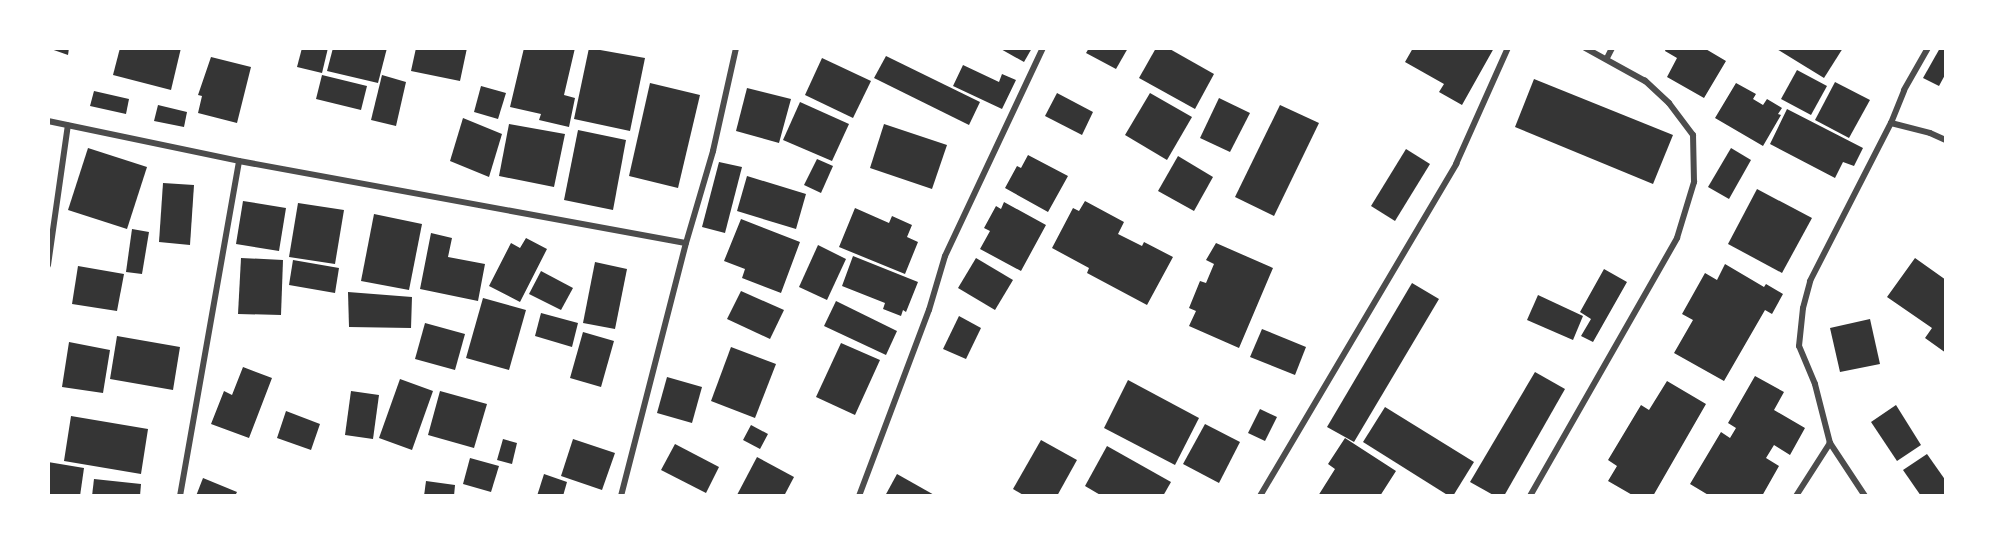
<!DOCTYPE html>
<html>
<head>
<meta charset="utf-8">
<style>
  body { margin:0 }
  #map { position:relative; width:1994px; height:544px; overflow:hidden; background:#fff; font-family:"Work Sans",sans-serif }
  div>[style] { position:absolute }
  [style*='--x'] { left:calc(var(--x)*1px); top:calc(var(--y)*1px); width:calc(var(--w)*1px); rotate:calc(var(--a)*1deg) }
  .building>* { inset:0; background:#353535 }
  .minor>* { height:6px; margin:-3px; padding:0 3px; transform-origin:3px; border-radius:3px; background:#4c4c4c }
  span { translate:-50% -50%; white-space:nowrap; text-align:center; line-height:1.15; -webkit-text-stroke:5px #fff; paint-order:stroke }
  .frame { position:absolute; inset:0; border:50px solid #fff; pointer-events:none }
</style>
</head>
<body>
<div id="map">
  <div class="building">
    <i style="clip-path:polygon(48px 48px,69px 48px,68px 55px)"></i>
    <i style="clip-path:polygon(120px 48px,181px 48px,171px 90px,113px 75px)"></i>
    <i style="clip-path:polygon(302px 48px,328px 48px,322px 73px,297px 67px)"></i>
    <i style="clip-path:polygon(333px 48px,387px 48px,378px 83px,327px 71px)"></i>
    <i style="clip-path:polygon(416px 48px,467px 48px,460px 81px,411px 71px)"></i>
    <i style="clip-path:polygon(524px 48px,575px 48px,564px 95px,575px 98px,569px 127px,539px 120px,541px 114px,510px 107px)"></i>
    <i style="clip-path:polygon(589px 48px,645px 58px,630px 131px,574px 119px)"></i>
    <i style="clip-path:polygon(999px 48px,1032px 48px,1024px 62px)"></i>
    <i style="clip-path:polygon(1089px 48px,1128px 48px,1116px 69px,1086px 53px)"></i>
    <i style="clip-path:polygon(1156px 48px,1168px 48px,1214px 74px,1195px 109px,1139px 78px)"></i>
    <i style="clip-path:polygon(1413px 48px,1494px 48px,1462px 105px,1439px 92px,1444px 84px,1405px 62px)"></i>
    <i style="clip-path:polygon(1666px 48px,1704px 48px,1726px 61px,1704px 98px,1667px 77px,1677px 58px,1665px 51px)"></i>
    <i style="clip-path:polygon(1775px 48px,1843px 48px,1824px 78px)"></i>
    <i style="clip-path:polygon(1940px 48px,1946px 48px,1946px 73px,1939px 86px,1923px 78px)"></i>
    <i style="clip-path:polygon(886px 56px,980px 102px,969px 125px,874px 78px)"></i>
    <i style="clip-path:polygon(211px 57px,251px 67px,237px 123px,198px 113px,202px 96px,198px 95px)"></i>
    <i style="clip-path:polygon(822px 58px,871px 81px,853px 118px,805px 95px)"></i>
    <i style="clip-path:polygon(963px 65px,999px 82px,1002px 74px,1016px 80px,1002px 109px,953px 86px)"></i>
    <i style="clip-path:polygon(1797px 70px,1827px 86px,1811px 115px,1781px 99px)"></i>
    <i style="clip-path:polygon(322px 75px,367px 86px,361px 110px,316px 99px)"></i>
    <i style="clip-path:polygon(382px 75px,406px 82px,396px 126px,371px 120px)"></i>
    <i style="clip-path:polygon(1534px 79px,1673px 135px,1653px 184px,1515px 127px)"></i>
    <i style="clip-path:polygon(1835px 82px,1870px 100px,1849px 138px,1815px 120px)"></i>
    <i style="clip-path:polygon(650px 83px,700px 95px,678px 188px,629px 176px)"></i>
    <i style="clip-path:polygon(1736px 83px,1756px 94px,1753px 99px,1763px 105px,1767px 99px,1782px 108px,1778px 114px,1781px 115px,1763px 146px,1715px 118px)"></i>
    <i style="clip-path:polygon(481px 86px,506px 93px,498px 119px,474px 112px)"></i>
    <i style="clip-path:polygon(747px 88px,791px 99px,779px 143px,736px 131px)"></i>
    <i style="clip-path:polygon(94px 91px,129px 99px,126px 114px,90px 106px)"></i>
    <i style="clip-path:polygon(1057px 93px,1093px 112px,1082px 135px,1045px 116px)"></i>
    <i style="clip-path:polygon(1150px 93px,1192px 117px,1167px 160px,1125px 135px)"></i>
    <i style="clip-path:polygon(1219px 98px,1250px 113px,1230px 152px,1200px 138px)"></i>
    <i style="clip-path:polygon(800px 102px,849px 124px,832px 161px,783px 140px)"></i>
    <i style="clip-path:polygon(158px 105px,187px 112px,184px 127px,154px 121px)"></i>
    <i style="clip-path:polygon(1280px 105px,1319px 123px,1274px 216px,1235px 197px)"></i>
    <i style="clip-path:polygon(1787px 109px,1863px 148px,1854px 166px,1843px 162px,1835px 178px,1770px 144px)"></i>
    <i style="clip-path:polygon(463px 118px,502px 134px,489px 177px,450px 161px)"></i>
    <i style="clip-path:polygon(509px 124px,565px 134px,554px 187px,499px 176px)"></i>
    <i style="clip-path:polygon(884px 124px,947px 145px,932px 189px,870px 168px)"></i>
    <i style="clip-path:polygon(578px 130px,626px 140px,613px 210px,564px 200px)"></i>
    <i style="clip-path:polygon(88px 148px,147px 167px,127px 229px,68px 210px)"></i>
    <i style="clip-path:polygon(1731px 148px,1751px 160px,1729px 199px,1708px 187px)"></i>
    <i style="clip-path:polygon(1406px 149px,1430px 164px,1395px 221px,1371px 206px)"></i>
    <i style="clip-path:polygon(1028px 155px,1068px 176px,1048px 212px,1005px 188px,1017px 166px,1021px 168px)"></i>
    <i style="clip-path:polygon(1178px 156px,1213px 177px,1194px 211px,1158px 191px)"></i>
    <i style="clip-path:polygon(817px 159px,833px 166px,821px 193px,804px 185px)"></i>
    <i style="clip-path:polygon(719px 162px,742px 167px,725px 233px,702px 227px)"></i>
    <i style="clip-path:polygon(747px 176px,806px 194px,796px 229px,737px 211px)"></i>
    <i style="clip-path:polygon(163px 183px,194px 185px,190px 245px,159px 242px)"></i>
    <i style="clip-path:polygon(1757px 189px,1812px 218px,1782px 273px,1728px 244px)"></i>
    <i style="clip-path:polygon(243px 201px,286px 208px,279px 251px,236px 244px)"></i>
    <i style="clip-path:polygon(1085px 201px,1124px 222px,1118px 234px,1142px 246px,1144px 242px,1173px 257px,1147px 305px,1087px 273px,1089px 268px,1052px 248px,1073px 208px,1079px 211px)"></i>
    <i style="clip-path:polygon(1004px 202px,1046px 225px,1021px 271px,980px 249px,990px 231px,984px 228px,996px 206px,1001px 209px)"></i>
    <i style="clip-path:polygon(298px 203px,344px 210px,335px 264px,289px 257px)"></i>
    <i style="clip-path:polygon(855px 208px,889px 223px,892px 216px,912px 225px,907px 237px,918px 242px,905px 274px,839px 247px)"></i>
    <i style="clip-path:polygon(374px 214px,422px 224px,409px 290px,361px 281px)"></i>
    <i style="clip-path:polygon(741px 219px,800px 242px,781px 293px,742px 278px,745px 269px,724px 261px)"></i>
    <i style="clip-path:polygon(132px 229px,149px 232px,142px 274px,126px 272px)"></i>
    <i style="clip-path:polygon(431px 233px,452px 238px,448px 257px,485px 264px,478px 301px,420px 289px)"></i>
    <i style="clip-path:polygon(526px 238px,547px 249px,520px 302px,489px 286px,511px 243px,520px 248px)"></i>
    <i style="clip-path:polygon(1216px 243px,1273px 268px,1239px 348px,1189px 326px,1196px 311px,1189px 308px,1200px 281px,1206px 283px,1214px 264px,1206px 260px)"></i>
    <i style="clip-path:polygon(818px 245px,846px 259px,827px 300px,799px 287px)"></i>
    <i style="clip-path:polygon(853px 256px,918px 282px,906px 312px,903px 310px,901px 316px,883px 309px,885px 303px,842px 286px)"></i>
    <i style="clip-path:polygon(241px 258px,283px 260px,281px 315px,238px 314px)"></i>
    <i style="clip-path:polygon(976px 258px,1013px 280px,995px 310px,958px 288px)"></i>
    <i style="clip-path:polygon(1915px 258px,1946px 280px,1946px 353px,1925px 338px,1932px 328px,1887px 297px)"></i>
    <i style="clip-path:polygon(293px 260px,339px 268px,335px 293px,289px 285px)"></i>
    <i style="clip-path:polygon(595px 262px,627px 269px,615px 329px,583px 323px)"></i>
    <i style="clip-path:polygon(1725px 264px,1764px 287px,1766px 284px,1783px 294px,1772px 314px,1765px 310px,1724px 381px,1674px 353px,1693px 320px,1682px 314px,1705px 273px,1717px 280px)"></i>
    <i style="clip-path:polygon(78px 266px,124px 274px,117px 311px,72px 304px)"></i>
    <i style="clip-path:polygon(1604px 269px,1627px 282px,1593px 342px,1581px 336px,1591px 319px,1580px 312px)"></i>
    <i style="clip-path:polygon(541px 271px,573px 288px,561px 310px,529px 294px)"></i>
    <i style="clip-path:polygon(1412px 283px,1439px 299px,1354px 442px,1327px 427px)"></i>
    <i style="clip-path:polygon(741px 291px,784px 310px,770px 339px,727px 319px)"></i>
    <i style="clip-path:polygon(348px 292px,412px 297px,411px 328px,349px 327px)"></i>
    <i style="clip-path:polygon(1538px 295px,1583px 316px,1573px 340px,1527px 320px)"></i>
    <i style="clip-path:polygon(483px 298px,526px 310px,509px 370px,466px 358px)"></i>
    <i style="clip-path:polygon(836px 301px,897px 331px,886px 355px,824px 326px)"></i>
    <i style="clip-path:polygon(541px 313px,578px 323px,572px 347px,535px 336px)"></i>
    <i style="clip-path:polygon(959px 316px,981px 328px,966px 359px,943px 349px)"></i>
    <i style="clip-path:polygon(1870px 319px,1880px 364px,1840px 372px,1830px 328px)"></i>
    <i style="clip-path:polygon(425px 323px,465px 334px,455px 370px,415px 359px)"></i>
    <i style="clip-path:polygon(1262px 329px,1306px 347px,1295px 375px,1250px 357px)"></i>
    <i style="clip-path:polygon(583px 332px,614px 341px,601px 387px,570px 378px)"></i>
    <i style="clip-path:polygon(117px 336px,180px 347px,173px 390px,110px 379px)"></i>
    <i style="clip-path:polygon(69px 342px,110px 350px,103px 393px,62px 387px)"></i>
    <i style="clip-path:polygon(841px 343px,880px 360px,855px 415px,816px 397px)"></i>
    <i style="clip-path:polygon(731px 347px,776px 364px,755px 418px,711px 401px)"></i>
    <i style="clip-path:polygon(243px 367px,272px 378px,249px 438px,211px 424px,224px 391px,232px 395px)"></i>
    <i style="clip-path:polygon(1535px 372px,1565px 389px,1504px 496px,1495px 496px,1470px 482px)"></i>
    <i style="clip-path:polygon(1755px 376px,1784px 392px,1774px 410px,1805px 428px,1790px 455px,1774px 445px,1766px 458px,1779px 466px,1762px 496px,1710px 496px,1690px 484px,1721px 432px,1730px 438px,1736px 428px,1728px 423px)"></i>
    <i style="clip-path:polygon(667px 377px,702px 387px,692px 423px,657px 413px)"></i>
    <i style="clip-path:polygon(400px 379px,433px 391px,412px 450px,379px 438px)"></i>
    <i style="clip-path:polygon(1128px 380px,1199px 418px,1175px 465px,1104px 428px)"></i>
    <i style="clip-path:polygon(1667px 381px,1706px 404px,1653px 496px,1634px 496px,1608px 481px,1617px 466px,1608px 460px,1641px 405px,1649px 410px)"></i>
    <i style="clip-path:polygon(351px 391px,379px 395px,373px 439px,345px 435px)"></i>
    <i style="clip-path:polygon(440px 391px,487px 404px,474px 448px,428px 435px)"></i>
    <i style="clip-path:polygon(1896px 405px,1921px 445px,1897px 461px,1871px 422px)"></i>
    <i style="clip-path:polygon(1385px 407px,1474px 462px,1453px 496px,1449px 496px,1363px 442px)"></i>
    <i style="clip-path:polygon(1260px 409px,1277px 417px,1265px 441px,1248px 433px)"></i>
    <i style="clip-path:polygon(286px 411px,320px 424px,311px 450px,277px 438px)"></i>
    <i style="clip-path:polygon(71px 416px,148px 429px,141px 474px,64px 461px)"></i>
    <i style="clip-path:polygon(1205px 424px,1240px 442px,1219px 483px,1183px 464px)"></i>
    <i style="clip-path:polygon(751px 425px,768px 434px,760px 449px,743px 440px)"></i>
    <i style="clip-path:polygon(1345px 438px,1396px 471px,1380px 496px,1318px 496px,1335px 469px,1328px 464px)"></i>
    <i style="clip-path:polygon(503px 439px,517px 443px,512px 464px,497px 460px)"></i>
    <i style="clip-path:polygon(573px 439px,615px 453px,602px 490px,561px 476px)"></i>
    <i style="clip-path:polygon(1041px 440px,1077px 460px,1057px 496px,1025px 496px,1013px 489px)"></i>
    <i style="clip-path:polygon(675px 444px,719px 467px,706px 493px,661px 470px)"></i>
    <i style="clip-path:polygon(1107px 446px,1171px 482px,1163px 496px,1102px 496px,1085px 486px)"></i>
    <i style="clip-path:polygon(1927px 454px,1946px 481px,1946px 494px,1942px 496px,1921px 496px,1903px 470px)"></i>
    <i style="clip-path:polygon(757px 457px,794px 477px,784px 496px,737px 495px)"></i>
    <i style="clip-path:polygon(470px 458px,499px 466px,491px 492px,463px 484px)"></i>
    <i style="clip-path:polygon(48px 462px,84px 468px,80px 496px,48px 496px)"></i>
    <i style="clip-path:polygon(544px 474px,567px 482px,563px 496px,537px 496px)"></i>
    <i style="clip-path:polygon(897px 474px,936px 496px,885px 496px)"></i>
    <i style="clip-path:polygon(203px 478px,237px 492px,235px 496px,196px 496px)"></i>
    <i style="clip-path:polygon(94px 479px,141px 484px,140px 496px,92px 496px)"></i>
    <i style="clip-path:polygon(426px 481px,455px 485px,454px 496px,424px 496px)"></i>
  </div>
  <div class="minor">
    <i style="--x:1607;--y:58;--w:11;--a:-63"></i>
    <i style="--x:48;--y:121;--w:195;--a:11.8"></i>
    <i style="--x:239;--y:161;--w:454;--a:10.4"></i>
    <i style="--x:1891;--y:123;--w:35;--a:-68"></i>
    <i style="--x:1904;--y:90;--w:48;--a:-60.3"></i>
    <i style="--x:48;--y:265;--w:141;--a:-81.9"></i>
    <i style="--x:180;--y:496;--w:340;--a:-80"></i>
    <i style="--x:621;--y:496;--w:261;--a:-75.6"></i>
    <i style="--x:686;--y:243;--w:96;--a:-73.6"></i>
    <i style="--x:713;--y:151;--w:106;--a:-77.4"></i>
    <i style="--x:859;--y:496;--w:199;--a:-69.4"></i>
    <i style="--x:929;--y:310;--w:56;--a:-73.5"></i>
    <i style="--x:945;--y:256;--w:230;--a:-64.8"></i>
    <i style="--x:1260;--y:496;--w:386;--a:-59.4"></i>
    <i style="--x:1456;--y:164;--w:127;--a:-65.9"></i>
    <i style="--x:1530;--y:496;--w:297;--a:-60.3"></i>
    <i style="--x:1677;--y:238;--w:59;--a:-73.1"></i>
    <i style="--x:1694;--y:182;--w:47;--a:-91.2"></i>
    <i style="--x:1693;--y:135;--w:40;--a:-127"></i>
    <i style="--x:1669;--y:103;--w:33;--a:-137"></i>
    <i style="--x:1645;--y:81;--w:68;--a:-151.2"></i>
    <i style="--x:1796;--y:496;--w:63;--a:-57.3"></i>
    <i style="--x:1865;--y:496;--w:64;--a:-123.4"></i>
    <i style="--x:1830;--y:443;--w:61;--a:-104.3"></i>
    <i style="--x:1815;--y:384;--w:41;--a:-112.8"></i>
    <i style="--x:1799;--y:346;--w:38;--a:-84"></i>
    <i style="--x:1803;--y:308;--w:28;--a:-75"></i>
    <i style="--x:1810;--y:281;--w:178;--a:-62.9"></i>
    <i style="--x:1891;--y:123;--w:40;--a:14.4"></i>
    <i style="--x:1930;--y:133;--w:17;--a:24"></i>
  </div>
  <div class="frame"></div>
</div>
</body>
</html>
